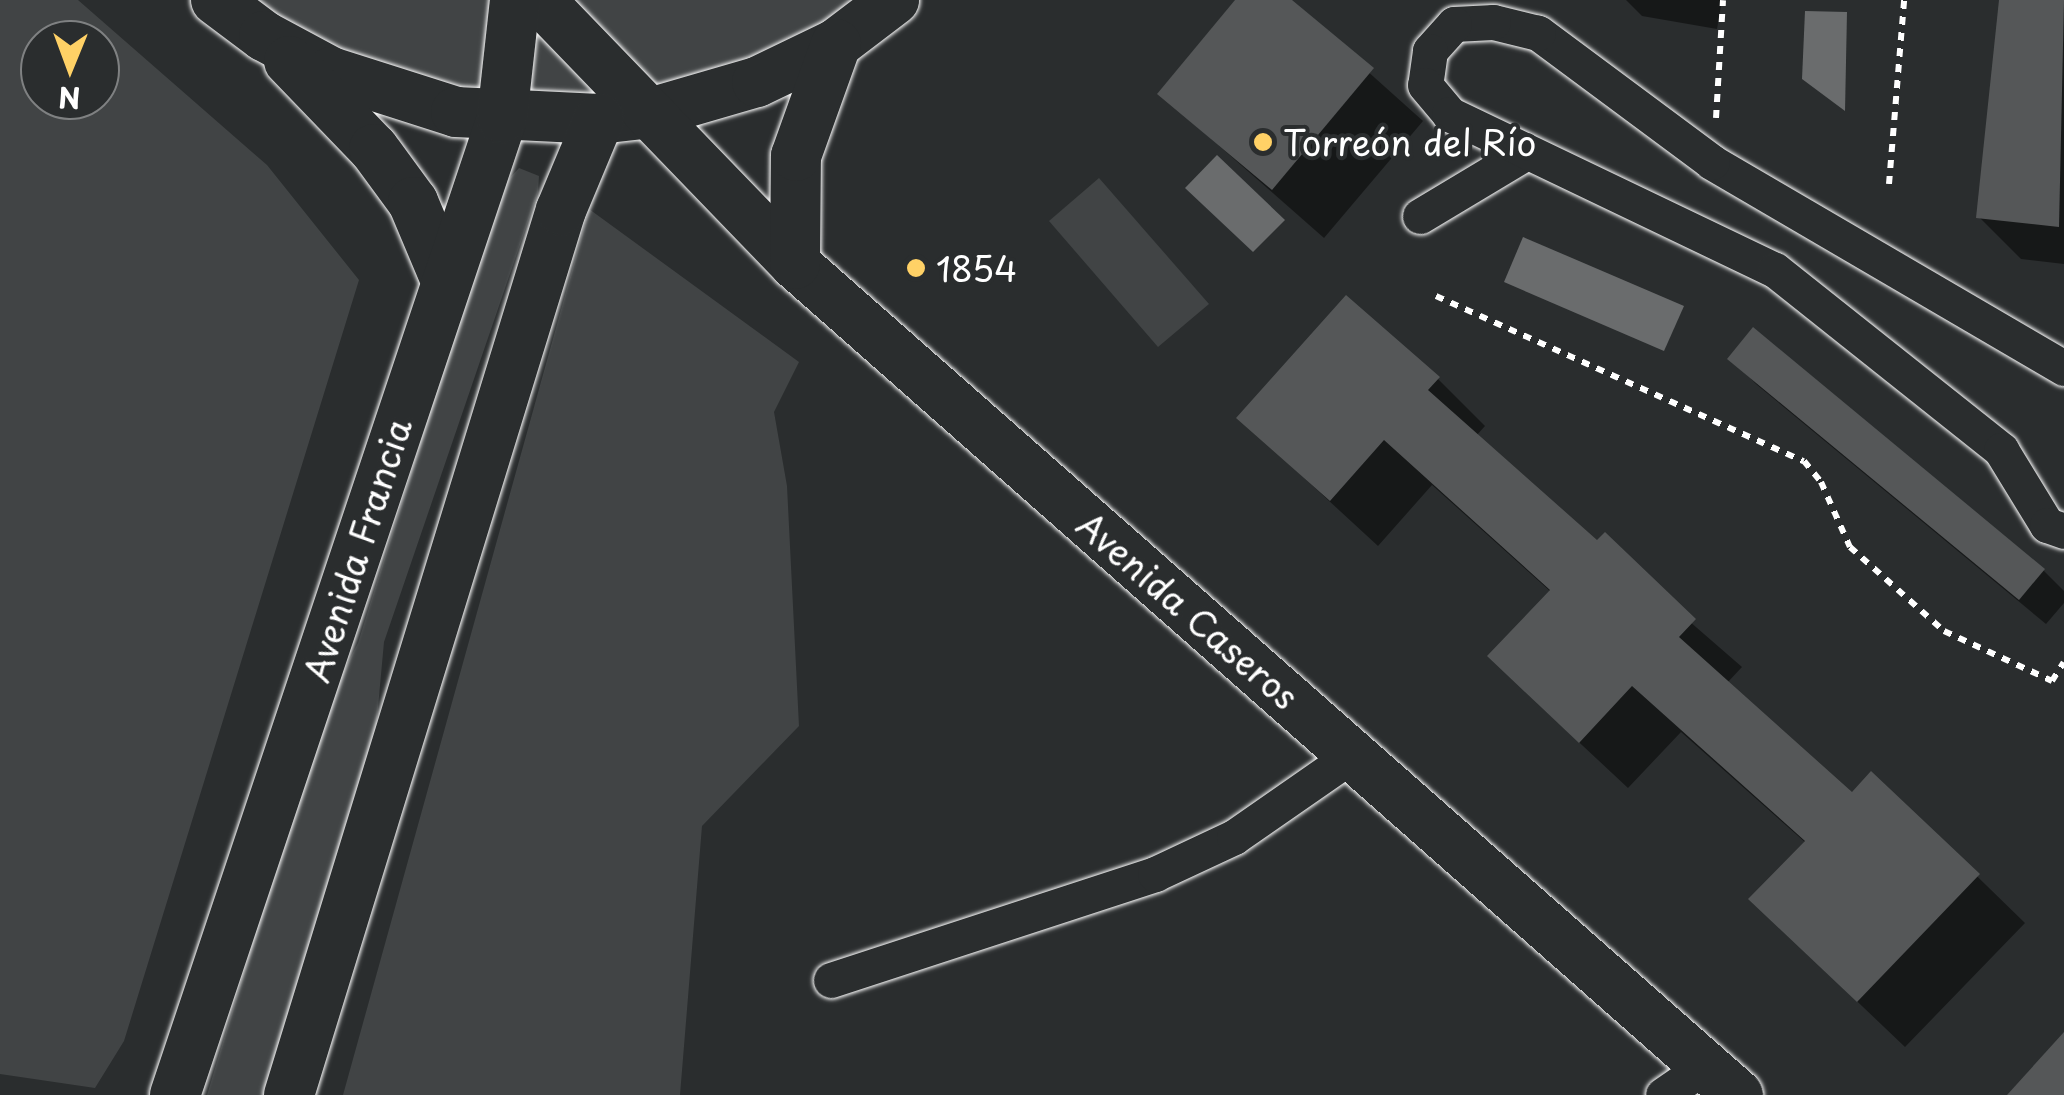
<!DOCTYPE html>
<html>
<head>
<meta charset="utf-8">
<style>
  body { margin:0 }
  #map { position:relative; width:2064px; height:1095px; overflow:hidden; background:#2a2d2e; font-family:"Playpen Sans",sans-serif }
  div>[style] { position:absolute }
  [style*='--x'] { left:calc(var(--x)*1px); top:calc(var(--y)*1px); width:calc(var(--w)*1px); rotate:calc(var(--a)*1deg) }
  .green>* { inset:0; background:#414445 }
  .water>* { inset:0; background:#6a6c6d }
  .shadow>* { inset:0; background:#0007 }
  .building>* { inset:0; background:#555758 }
  .path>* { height:6px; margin-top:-3px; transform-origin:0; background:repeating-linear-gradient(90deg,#fff 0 8px,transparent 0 16px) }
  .roads { filter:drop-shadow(0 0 2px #fff) drop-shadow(0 0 2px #fff) }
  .minor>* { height:35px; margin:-17.5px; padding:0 17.5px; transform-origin:17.5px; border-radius:17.5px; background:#2a2d2e }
  .secondary>* { height:50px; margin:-25px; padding:0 25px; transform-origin:25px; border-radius:25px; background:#2a2d2e }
  .dots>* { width:28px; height:28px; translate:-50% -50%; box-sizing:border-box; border:5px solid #2a2d2e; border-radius:50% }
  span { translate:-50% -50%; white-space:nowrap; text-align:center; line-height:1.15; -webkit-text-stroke:8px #2a2d2e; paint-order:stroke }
  .poi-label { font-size:35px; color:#fff }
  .left { translate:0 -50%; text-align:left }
  .street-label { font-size:35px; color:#fff }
  .north { position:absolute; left:20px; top:20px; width:100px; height:100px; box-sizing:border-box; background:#2a2d2e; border:2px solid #7f8182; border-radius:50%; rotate:181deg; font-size:28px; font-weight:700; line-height:40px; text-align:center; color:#fff }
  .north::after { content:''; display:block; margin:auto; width:35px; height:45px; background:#ffd166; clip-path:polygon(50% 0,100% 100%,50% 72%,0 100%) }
</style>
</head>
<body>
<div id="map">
  <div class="green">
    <i style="clip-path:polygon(evenodd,0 0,78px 0,267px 165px,359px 280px,124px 1041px,95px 1088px,0 1074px,0 0,40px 40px,100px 40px,100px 100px,40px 100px,40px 40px)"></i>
    <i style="clip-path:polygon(216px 0,894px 0,757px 82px,502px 118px)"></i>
    <i style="clip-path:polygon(519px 168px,539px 176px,538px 192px,384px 642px,375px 740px,270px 1095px,207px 1095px,321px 716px,358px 643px,443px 370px,507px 181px)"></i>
    <i style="clip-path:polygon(1099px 178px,1209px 304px,1158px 347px,1049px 221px)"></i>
    <i style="clip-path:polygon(589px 209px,799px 362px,774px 412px,787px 486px,799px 726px,702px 826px,680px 1095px,343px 1095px)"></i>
  </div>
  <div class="water">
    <i style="clip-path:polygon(1805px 11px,1847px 12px,1845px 111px,1802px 79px)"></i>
    <i style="clip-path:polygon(1217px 155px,1285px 220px,1253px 252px,1185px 188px)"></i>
    <i style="clip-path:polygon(1523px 237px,1684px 306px,1664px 351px,1504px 282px)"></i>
  </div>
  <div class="shadow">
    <i style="clip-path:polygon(1239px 0,1288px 0,1423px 121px,1324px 238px,1160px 94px)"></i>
    <i style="clip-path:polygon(1626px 0,1722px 0,1717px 29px,1642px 16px)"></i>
    <i style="clip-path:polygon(2000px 0,2064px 0,2064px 264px,2021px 259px,1979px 217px)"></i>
    <i style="clip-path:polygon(1753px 331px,2044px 571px,2064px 591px,2064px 603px,2046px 624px,1756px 384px,1731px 358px)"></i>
    <i style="clip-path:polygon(1438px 379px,1485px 426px,1476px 436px,1742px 667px,1727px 683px,1852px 795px,1872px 774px,2025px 923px,1905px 1047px,1799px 946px,1806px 843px,1681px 732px,1628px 788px,1537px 703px,1551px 592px,1432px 485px,1378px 546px,1239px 418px)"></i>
  </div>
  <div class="building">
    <i style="clip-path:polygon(1235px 0,1292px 0,1374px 68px,1272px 190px,1157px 94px)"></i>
    <i style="clip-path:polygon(1999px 0,2064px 0,2059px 227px,1976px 218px)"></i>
    <i style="clip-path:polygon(1346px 295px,1440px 377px,1428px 390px,1597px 540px,1605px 532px,1696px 619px,1679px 637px,1852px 792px,1871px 771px,1980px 874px,1857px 1002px,1748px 899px,1805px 841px,1632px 686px,1579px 743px,1487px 656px,1550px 590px,1384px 440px,1330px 501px,1236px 418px)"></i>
    <i style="clip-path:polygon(1753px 327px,2045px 569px,2019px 600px,1727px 359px)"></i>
    <i style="clip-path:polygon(2064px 1032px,2064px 1095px,2007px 1095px)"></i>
  </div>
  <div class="path">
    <i style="--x:1716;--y:118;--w:118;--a:-86.6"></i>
    <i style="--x:1889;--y:184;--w:185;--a:-85.3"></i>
    <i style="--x:1436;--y:296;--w:403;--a:24.2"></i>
    <i style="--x:1804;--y:461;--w:27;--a:51"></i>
    <i style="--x:1821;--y:482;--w:71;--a:66"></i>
    <i style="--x:1850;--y:547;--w:126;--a:41.8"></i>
    <i style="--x:1944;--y:631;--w:119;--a:24.8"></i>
    <i style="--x:2052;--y:681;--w:22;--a:-58"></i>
  </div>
  <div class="roads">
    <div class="minor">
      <i style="--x:1420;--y:216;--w:122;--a:-31"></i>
      <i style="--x:2064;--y:368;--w:408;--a:-149.7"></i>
      <i style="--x:1712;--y:162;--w:217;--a:-143.4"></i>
      <i style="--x:1538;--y:33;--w:46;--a:-166.3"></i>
      <i style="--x:1493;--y:22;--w:39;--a:177"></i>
      <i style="--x:1454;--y:24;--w:36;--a:132"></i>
      <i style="--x:1430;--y:51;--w:34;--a:98"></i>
      <i style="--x:1425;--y:85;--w:38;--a:50"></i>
      <i style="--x:1449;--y:114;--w:361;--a:25.6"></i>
      <i style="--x:1775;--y:270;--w:289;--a:38.5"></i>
      <i style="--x:2001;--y:450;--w:88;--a:58.5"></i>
      <i style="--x:2047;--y:525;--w:18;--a:19"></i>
      <i style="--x:831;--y:980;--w:341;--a:-18.1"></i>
      <i style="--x:1155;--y:874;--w:87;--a:-25.1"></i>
      <i style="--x:1234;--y:837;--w:144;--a:-34.8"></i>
      <i style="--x:1663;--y:1095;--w:51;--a:-34.6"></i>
    </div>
    <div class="secondary">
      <i style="--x:216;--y:0;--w:60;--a:36.9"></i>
      <i style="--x:264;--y:36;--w:76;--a:28.2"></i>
      <i style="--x:331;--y:72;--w:131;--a:17.7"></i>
      <i style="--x:456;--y:112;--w:143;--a:2.8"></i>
      <i style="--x:599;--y:119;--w:51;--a:-6.7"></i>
      <i style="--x:650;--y:113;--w:111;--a:-16.2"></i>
      <i style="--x:757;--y:82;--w:88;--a:-25.7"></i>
      <i style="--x:836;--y:44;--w:73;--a:-37.2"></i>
      <i style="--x:540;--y:0;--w:367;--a:46"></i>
      <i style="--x:795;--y:264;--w:1257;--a:41.39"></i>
      <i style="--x:289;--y:61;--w:122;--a:46"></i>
      <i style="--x:374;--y:149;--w:66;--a:53.7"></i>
      <i style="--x:413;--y:202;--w:82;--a:67.2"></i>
      <i style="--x:795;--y:264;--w:108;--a:-89.5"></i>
      <i style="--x:796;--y:156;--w:119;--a:-70.3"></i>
      <i style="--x:175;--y:1095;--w:1030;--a:-71.49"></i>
      <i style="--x:502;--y:118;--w:119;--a:-83.7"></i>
      <i style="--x:289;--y:1095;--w:926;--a:-72.92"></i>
      <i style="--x:561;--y:210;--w:99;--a:-67.3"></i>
    </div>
  </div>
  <div class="dots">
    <i style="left:1263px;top:142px;background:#ffd166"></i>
    <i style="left:916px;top:268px;background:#ffd166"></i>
  </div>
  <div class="poi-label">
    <span class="left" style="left:1283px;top:142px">Torreón del Río</span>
    <span class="left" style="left:936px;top:268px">1854</span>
  </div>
  <div class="street-label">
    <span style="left:357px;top:550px;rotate:-72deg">Avenida Francia</span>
    <span style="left:1188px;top:610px;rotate:41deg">Avenida Caseros</span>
  </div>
  <div class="north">N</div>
</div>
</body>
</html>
